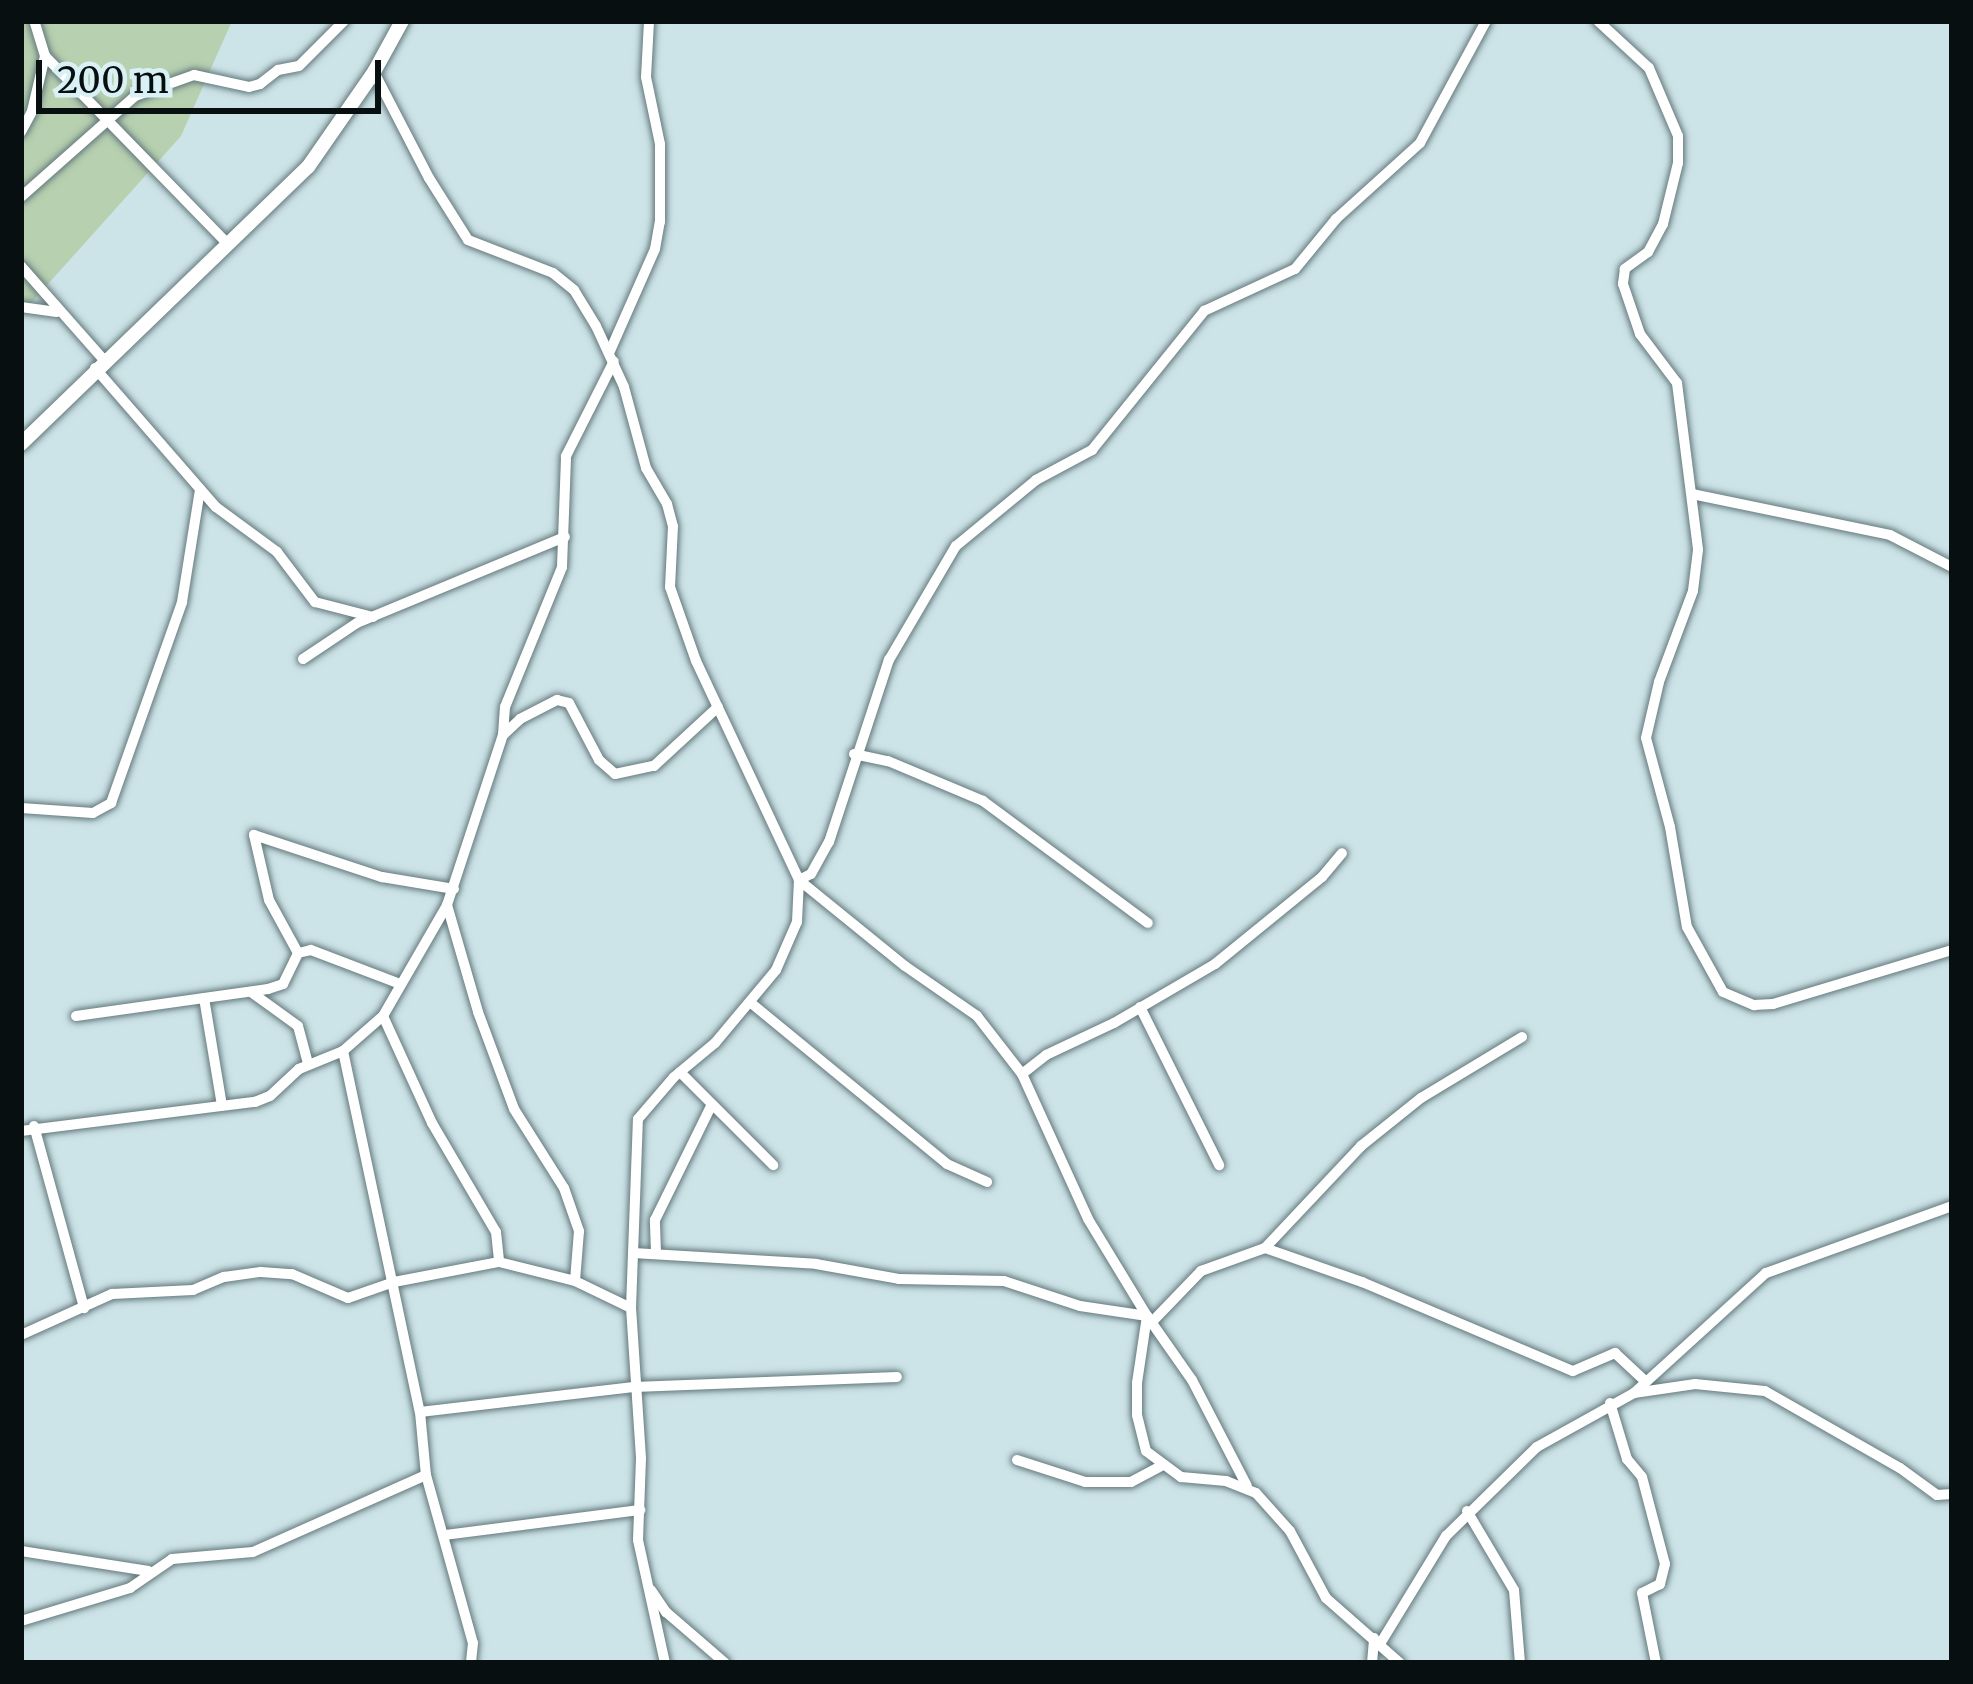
<!DOCTYPE html>
<html>
<head>
<meta charset="utf-8">
<style>
  body { margin:0 }
  #map { position:relative; width:1973px; height:1684px; overflow:hidden; background:#cce3e7; font-family:Merriweather,serif }
  div>[style] { position:absolute }
  [style*='--x'] { left:calc(var(--x)*1px); top:calc(var(--y)*1px); width:calc(var(--w)*1px); rotate:calc(var(--a)*1deg) }
  .green>* { inset:0; background:#b7d0b0 }
  .roads { filter:drop-shadow(0 0 3px #64797c) drop-shadow(0 0 3px #64797c) }
  .minor>* { height:10px; margin:-5px; padding:0 5px; transform-origin:5px; border-radius:5px; background:#fff }
  .tertiary>* { height:14px; margin:-7px; padding:0 7px; transform-origin:7px; border-radius:7px; background:#fff }
  span { translate:-50% -50%; white-space:nowrap; text-align:center; line-height:1.15; -webkit-text-stroke:10px #d9f1f4; paint-order:stroke }
  .frame { position:absolute; inset:0; border:24px solid #070f10; pointer-events:none }
  .scale { position:absolute; left:36px; top:60px; width:345px; height:54px; box-sizing:border-box; border:6px solid #070f10; border-top:0; padding-left:15px; font-size:36px; line-height:42px; white-space:nowrap; color:#070f10; -webkit-text-stroke:9px #d9f1f4; paint-order:stroke }
</style>
</head>
<body>
<div id="map">
  <div class="green">
    <i style="clip-path:polygon(21px 21px,232px 21px,181px 136px,21px 314px)"></i>
  </div>
  <div class="roads">
    <div class="minor">
      <i style="--x:1598;--y:21;--w:69;--a:42.7"></i>
      <i style="--x:1649;--y:68;--w:74;--a:66.9"></i>
      <i style="--x:1678;--y:136;--w:27;--a:90"></i>
      <i style="--x:1678;--y:163;--w:63;--a:103.8"></i>
      <i style="--x:1663;--y:224;--w:32;--a:118"></i>
      <i style="--x:1648;--y:252;--w:29;--a:144"></i>
      <i style="--x:1625;--y:269;--w:15;--a:98"></i>
      <i style="--x:1623;--y:284;--w:53;--a:71.2"></i>
      <i style="--x:1640;--y:334;--w:61;--a:52.9"></i>
      <i style="--x:1677;--y:383;--w:168;--a:82.8"></i>
      <i style="--x:1698;--y:550;--w:41;--a:97"></i>
      <i style="--x:1693;--y:591;--w:97;--a:110.5"></i>
      <i style="--x:1659;--y:682;--w:57;--a:103.1"></i>
      <i style="--x:1646;--y:738;--w:92;--a:74.9"></i>
      <i style="--x:1670;--y:827;--w:101;--a:80.4"></i>
      <i style="--x:1687;--y:927;--w:74;--a:61"></i>
      <i style="--x:1723;--y:992;--w:34;--a:23"></i>
      <i style="--x:1754;--y:1005;--w:19;--a:-3"></i>
      <i style="--x:1773;--y:1004;--w:187;--a:-16.8"></i>
      <i style="--x:45;--y:56;--w:264;--a:45.8"></i>
      <i style="--x:374;--y:72;--w:119;--a:62.6"></i>
      <i style="--x:429;--y:178;--w:73;--a:57.8"></i>
      <i style="--x:468;--y:240;--w:91;--a:21.2"></i>
      <i style="--x:553;--y:273;--w:27;--a:39"></i>
      <i style="--x:574;--y:290;--w:42;--a:58.6"></i>
      <i style="--x:596;--y:326;--w:67;--a:65.3"></i>
      <i style="--x:624;--y:387;--w:84;--a:74.8"></i>
      <i style="--x:646;--y:468;--w:42;--a:59.7"></i>
      <i style="--x:667;--y:504;--w:23;--a:75"></i>
      <i style="--x:673;--y:526;--w:61;--a:92.8"></i>
      <i style="--x:670;--y:587;--w:78;--a:70.6"></i>
      <i style="--x:696;--y:661;--w:242;--a:64.8"></i>
      <i style="--x:799;--y:880;--w:136;--a:39.1"></i>
      <i style="--x:905;--y:966;--w:88;--a:34.8"></i>
      <i style="--x:977;--y:1016;--w:73;--a:52.2"></i>
      <i style="--x:1022;--y:1074;--w:159;--a:65.5"></i>
      <i style="--x:1088;--y:1219;--w:114;--a:58.7"></i>
      <i style="--x:1147;--y:1316;--w:68;--a:98.5"></i>
      <i style="--x:1137;--y:1383;--w:32;--a:90"></i>
      <i style="--x:1137;--y:1415;--w:37;--a:76"></i>
      <i style="--x:1146;--y:1451;--w:44;--a:36.6"></i>
      <i style="--x:1181;--y:1477;--w:45;--a:5.1"></i>
      <i style="--x:1226;--y:1481;--w:32;--a:22"></i>
      <i style="--x:1256;--y:1493;--w:51;--a:48.2"></i>
      <i style="--x:1290;--y:1531;--w:76;--a:61.8"></i>
      <i style="--x:1326;--y:1598;--w:98;--a:41.3"></i>
      <i style="--x:21;--y:132;--w:24;--a:-62"></i>
      <i style="--x:32;--y:111;--w:57;--a:-76.7"></i>
      <i style="--x:45;--y:56;--w:37;--a:-107"></i>
      <i style="--x:21;--y:197;--w:152;--a:-41.5"></i>
      <i style="--x:135;--y:96;--w:63;--a:-19.6"></i>
      <i style="--x:194;--y:75;--w:56;--a:12.3"></i>
      <i style="--x:249;--y:87;--w:11;--a:-15"></i>
      <i style="--x:260;--y:84;--w:23;--a:-38"></i>
      <i style="--x:278;--y:70;--w:21;--a:-11"></i>
      <i style="--x:299;--y:66;--w:64;--a:-45"></i>
      <i style="--x:21;--y:266;--w:125;--a:48.6"></i>
      <i style="--x:21;--y:307;--w:36;--a:8"></i>
      <i style="--x:610;--y:351;--w:111;--a:-66.2"></i>
      <i style="--x:655;--y:249;--w:27;--a:-80"></i>
      <i style="--x:660;--y:222;--w:78;--a:-90"></i>
      <i style="--x:660;--y:144;--w:68;--a:-101.8"></i>
      <i style="--x:646;--y:77;--w:56;--a:-86.9"></i>
      <i style="--x:95;--y:368;--w:184;--a:49"></i>
      <i style="--x:216;--y:507;--w:76;--a:36.4"></i>
      <i style="--x:277;--y:552;--w:63;--a:52.8"></i>
      <i style="--x:315;--y:602;--w:60;--a:14.5"></i>
      <i style="--x:1692;--y:494;--w:202;--a:11.7"></i>
      <i style="--x:1890;--y:535;--w:70;--a:27.3"></i>
      <i style="--x:303;--y:659;--w:65;--a:-33.7"></i>
      <i style="--x:357;--y:623;--w:225;--a:-22.5"></i>
      <i style="--x:503;--y:735;--w:28;--a:-86"></i>
      <i style="--x:505;--y:707;--w:151;--a:-67.8"></i>
      <i style="--x:562;--y:567;--w:111;--a:-87.9"></i>
      <i style="--x:566;--y:456;--w:106;--a:-63.2"></i>
      <i style="--x:854;--y:754;--w:35;--a:12"></i>
      <i style="--x:888;--y:761;--w:103;--a:22.8"></i>
      <i style="--x:983;--y:801;--w:205;--a:36.5"></i>
      <i style="--x:21;--y:808;--w:72;--a:4"></i>
      <i style="--x:93;--y:813;--w:21;--a:-29"></i>
      <i style="--x:111;--y:803;--w:213;--a:-70.5"></i>
      <i style="--x:182;--y:602;--w:114;--a:-80.9"></i>
      <i style="--x:447;--y:905;--w:111;--a:73.8"></i>
      <i style="--x:478;--y:1012;--w:103;--a:69.6"></i>
      <i style="--x:514;--y:1109;--w:93;--a:57.7"></i>
      <i style="--x:564;--y:1188;--w:46;--a:70.8"></i>
      <i style="--x:579;--y:1231;--w:50;--a:94.6"></i>
      <i style="--x:298;--y:953;--w:60;--a:-118.7"></i>
      <i style="--x:269;--y:900;--w:67;--a:-103"></i>
      <i style="--x:254;--y:835;--w:135;--a:18.2"></i>
      <i style="--x:382;--y:877;--w:73;--a:9.5"></i>
      <i style="--x:251;--y:992;--w:58;--a:35.9"></i>
      <i style="--x:298;--y:1026;--w:39;--a:75"></i>
      <i style="--x:204;--y:998;--w:109;--a:80.5"></i>
      <i style="--x:751;--y:1003;--w:254;--a:39.4"></i>
      <i style="--x:947;--y:1164;--w:44;--a:24.2"></i>
      <i style="--x:1140;--y:1007;--w:177;--a:63.4"></i>
      <i style="--x:76;--y:1016;--w:194;--a:-8"></i>
      <i style="--x:268;--y:989;--w:16;--a:-18"></i>
      <i style="--x:283;--y:984;--w:34;--a:-64"></i>
      <i style="--x:298;--y:953;--w:13;--a:-13"></i>
      <i style="--x:311;--y:950;--w:95;--a:20.9"></i>
      <i style="--x:383;--y:1016;--w:118;--a:65.4"></i>
      <i style="--x:432;--y:1123;--w:126;--a:59.6"></i>
      <i style="--x:496;--y:1232;--w:30;--a:84"></i>
      <i style="--x:343;--y:1051;--w:369;--a:78"></i>
      <i style="--x:420;--y:1412;--w:63;--a:84.6"></i>
      <i style="--x:426;--y:1475;--w:174;--a:74.4"></i>
      <i style="--x:473;--y:1643;--w:20;--a:96"></i>
      <i style="--x:680;--y:1072;--w:132;--a:45"></i>
      <i style="--x:1022;--y:1074;--w:31;--a:-38"></i>
      <i style="--x:1046;--y:1055;--w:75;--a:-25.2"></i>
      <i style="--x:1114;--y:1023;--w:117;--a:-30.3"></i>
      <i style="--x:1215;--y:964;--w:138;--a:-39.1"></i>
      <i style="--x:1322;--y:877;--w:31;--a:-50"></i>
      <i style="--x:34;--y:1126;--w:189;--a:74.6"></i>
      <i style="--x:21;--y:1131;--w:236;--a:-7.1"></i>
      <i style="--x:255;--y:1102;--w:16;--a:-22"></i>
      <i style="--x:270;--y:1096;--w:40;--a:-43"></i>
      <i style="--x:299;--y:1069;--w:48;--a:-22.2"></i>
      <i style="--x:343;--y:1051;--w:53;--a:-41.2"></i>
      <i style="--x:383;--y:1016;--w:128;--a:-60"></i>
      <i style="--x:447;--y:905;--w:179;--a:-71.8"></i>
      <i style="--x:503;--y:735;--w:23;--a:-43"></i>
      <i style="--x:520;--y:719;--w:42;--a:-27.2"></i>
      <i style="--x:557;--y:700;--w:12;--a:14"></i>
      <i style="--x:569;--y:703;--w:64;--a:62.2"></i>
      <i style="--x:599;--y:760;--w:21;--a:41"></i>
      <i style="--x:615;--y:774;--w:40;--a:-12"></i>
      <i style="--x:654;--y:766;--w:87;--a:-42.7"></i>
      <i style="--x:1265;--y:1248;--w:103;--a:19.3"></i>
      <i style="--x:1362;--y:1282;--w:229;--a:22.9"></i>
      <i style="--x:1573;--y:1371;--w:46;--a:-23.2"></i>
      <i style="--x:1615;--y:1353;--w:40;--a:43"></i>
      <i style="--x:633;--y:1253;--w:183;--a:3.4"></i>
      <i style="--x:816;--y:1264;--w:84;--a:10.2"></i>
      <i style="--x:899;--y:1279;--w:105;--a:1.1"></i>
      <i style="--x:1004;--y:1281;--w:80;--a:18.2"></i>
      <i style="--x:1080;--y:1306;--w:68;--a:8.5"></i>
      <i style="--x:1147;--y:1316;--w:78;--a:54.9"></i>
      <i style="--x:1192;--y:1380;--w:119;--a:62.6"></i>
      <i style="--x:656;--y:1253;--w:33;--a:-92"></i>
      <i style="--x:655;--y:1220;--w:127;--a:-63.8"></i>
      <i style="--x:1150;--y:1324;--w:74;--a:-46.1"></i>
      <i style="--x:1201;--y:1271;--w:68;--a:-19.8"></i>
      <i style="--x:1265;--y:1248;--w:140;--a:-46.7"></i>
      <i style="--x:1361;--y:1146;--w:77;--a:-38.7"></i>
      <i style="--x:1421;--y:1098;--w:118;--a:-31.1"></i>
      <i style="--x:21;--y:1335;--w:100;--a:-24.3"></i>
      <i style="--x:112;--y:1294;--w:81;--a:-2.8"></i>
      <i style="--x:193;--y:1290;--w:34;--a:-23"></i>
      <i style="--x:224;--y:1277;--w:37;--a:-8"></i>
      <i style="--x:261;--y:1272;--w:31;--a:4"></i>
      <i style="--x:292;--y:1274;--w:61;--a:23.2"></i>
      <i style="--x:348;--y:1298;--w:49;--a:-19.2"></i>
      <i style="--x:394;--y:1282;--w:107;--a:-10.8"></i>
      <i style="--x:499;--y:1262;--w:78;--a:14"></i>
      <i style="--x:575;--y:1281;--w:62;--a:25.7"></i>
      <i style="--x:1634;--y:1393;--w:62;--a:-8.4"></i>
      <i style="--x:1695;--y:1384;--w:70;--a:5.7"></i>
      <i style="--x:1765;--y:1391;--w:155;--a:29.7"></i>
      <i style="--x:1900;--y:1468;--w:46;--a:36.1"></i>
      <i style="--x:1937;--y:1495;--w:15;--a:-4"></i>
      <i style="--x:1610;--y:1403;--w:59;--a:73.1"></i>
      <i style="--x:1627;--y:1459;--w:23;--a:50"></i>
      <i style="--x:1642;--y:1477;--w:90;--a:75.2"></i>
      <i style="--x:1665;--y:1564;--w:21;--a:104"></i>
      <i style="--x:1660;--y:1584;--w:20;--a:153"></i>
      <i style="--x:1642;--y:1593;--w:71;--a:78.7"></i>
      <i style="--x:420;--y:1412;--w:215;--a:-6.7"></i>
      <i style="--x:634;--y:1387;--w:263;--a:-2.2"></i>
      <i style="--x:1017;--y:1460;--w:71;--a:17.9"></i>
      <i style="--x:1085;--y:1482;--w:46;--a:0"></i>
      <i style="--x:1131;--y:1482;--w:34;--a:-28"></i>
      <i style="--x:1467;--y:1511;--w:92;--a:59.3"></i>
      <i style="--x:1514;--y:1590;--w:73;--a:85.3"></i>
      <i style="--x:445;--y:1535;--w:197;--a:-7.3"></i>
      <i style="--x:21;--y:1551;--w:129;--a:8.9"></i>
      <i style="--x:651;--y:1590;--w:27;--a:56"></i>
      <i style="--x:666;--y:1612;--w:78;--a:40.8"></i>
      <i style="--x:21;--y:1621;--w:114;--a:-16.8"></i>
      <i style="--x:130;--y:1588;--w:51;--a:-34.6"></i>
      <i style="--x:172;--y:1559;--w:81;--a:-4.9"></i>
      <i style="--x:253;--y:1552;--w:189;--a:-24"></i>
      <i style="--x:1380;--y:1644;--w:127;--a:-58.6"></i>
      <i style="--x:1446;--y:1536;--w:127;--a:-44.4"></i>
      <i style="--x:1537;--y:1447;--w:111;--a:-29.1"></i>
      <i style="--x:1634;--y:1393;--w:178;--a:-42.3"></i>
      <i style="--x:1766;--y:1273;--w:198;--a:-19.8"></i>
      <i style="--x:665;--y:1663;--w:126;--a:-102.4"></i>
      <i style="--x:638;--y:1540;--w:82;--a:-87.9"></i>
      <i style="--x:641;--y:1458;--w:150;--a:-93.8"></i>
      <i style="--x:631;--y:1308;--w:189;--a:-87.9"></i>
      <i style="--x:638;--y:1119;--w:55;--a:-49.4"></i>
      <i style="--x:674;--y:1077;--w:53;--a:-39.7"></i>
      <i style="--x:715;--y:1043;--w:95;--a:-50.1"></i>
      <i style="--x:776;--y:970;--w:52;--a:-66.4"></i>
      <i style="--x:797;--y:922;--w:42;--a:-87.3"></i>
      <i style="--x:799;--y:880;--w:13;--a:-27"></i>
      <i style="--x:811;--y:874;--w:37;--a:-61"></i>
      <i style="--x:829;--y:842;--w:192;--a:-71.8"></i>
      <i style="--x:889;--y:660;--w:132;--a:-59.6"></i>
      <i style="--x:956;--y:546;--w:104;--a:-39.5"></i>
      <i style="--x:1036;--y:480;--w:64;--a:-28.2"></i>
      <i style="--x:1092;--y:450;--w:179;--a:-51.1"></i>
      <i style="--x:1204;--y:311;--w:100;--a:-24.8"></i>
      <i style="--x:1295;--y:269;--w:65;--a:-50.6"></i>
      <i style="--x:1336;--y:219;--w:113;--a:-42.1"></i>
      <i style="--x:1420;--y:143;--w:139;--a:-61.6"></i>
      <i style="--x:1372;--y:1663;--w:25;--a:-85"></i>
    </div>
    <div class="tertiary">
      <i style="--x:21;--y:444;--w:399;--a:-44"></i>
      <i style="--x:308;--y:167;--w:116;--a:-55.2"></i>
      <i style="--x:374;--y:72;--w:58;--a:-61.2"></i>
    </div>
  </div>
  <div class="frame"></div>
  <div class="scale">200 m</div>
</div>
</body>
</html>
